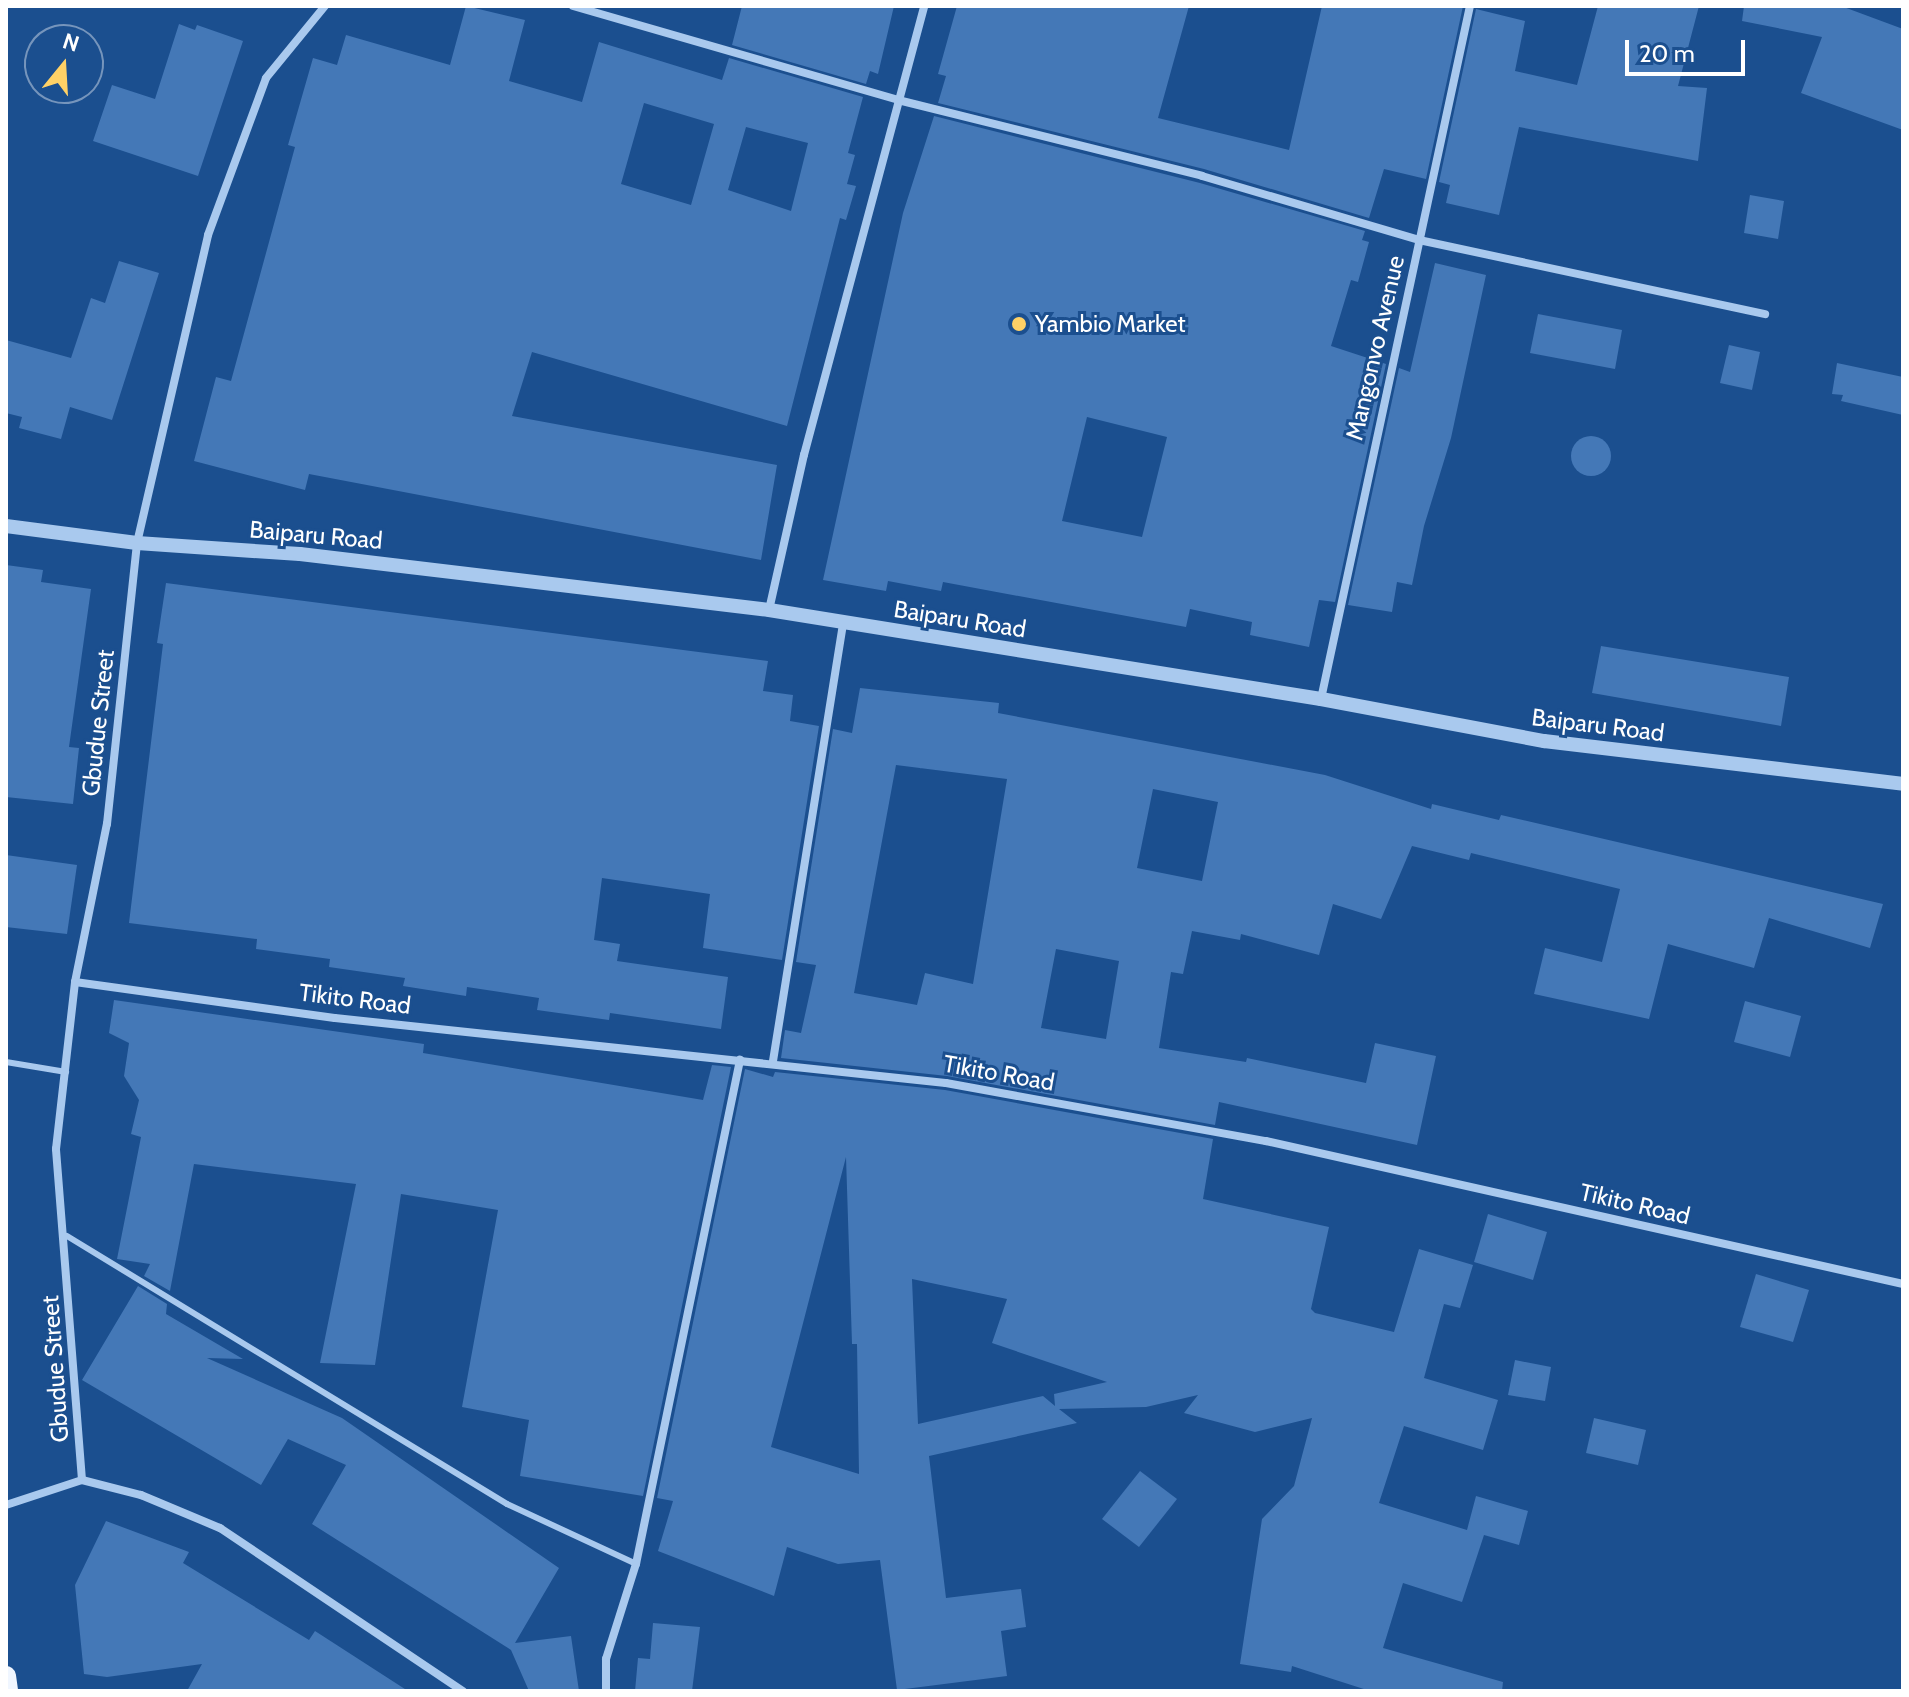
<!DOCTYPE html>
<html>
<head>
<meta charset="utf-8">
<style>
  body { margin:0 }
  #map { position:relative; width:1909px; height:1697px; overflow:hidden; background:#1b4f8f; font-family:Cabin,sans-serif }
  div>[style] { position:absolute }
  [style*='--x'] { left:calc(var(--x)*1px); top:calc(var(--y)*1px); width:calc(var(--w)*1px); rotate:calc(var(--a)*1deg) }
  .building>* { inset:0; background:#4478b7 }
  .round { border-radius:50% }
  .service>* { height:6px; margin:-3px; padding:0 3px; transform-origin:3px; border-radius:3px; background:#a9c9ee }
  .minor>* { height:8px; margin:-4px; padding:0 4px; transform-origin:4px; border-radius:4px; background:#a9c9ee }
  .tertiary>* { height:14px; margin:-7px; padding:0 7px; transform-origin:7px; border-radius:7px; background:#a9c9ee }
  .primary>* { height:20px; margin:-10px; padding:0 10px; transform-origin:10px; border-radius:10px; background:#f0f6ff }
  .dots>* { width:22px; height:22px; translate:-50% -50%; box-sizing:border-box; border:4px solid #1b4f8f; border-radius:50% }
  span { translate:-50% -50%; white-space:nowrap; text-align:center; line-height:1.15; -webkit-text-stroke:6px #1b4f8f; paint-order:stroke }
  .poi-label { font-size:24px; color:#fff }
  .left { translate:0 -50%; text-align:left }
  .street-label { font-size:24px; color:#fff }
  .frame { position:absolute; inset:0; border:8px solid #fff; pointer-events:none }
  .north { position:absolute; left:24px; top:24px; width:80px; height:80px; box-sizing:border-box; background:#1b4f8f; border:2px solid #7695bc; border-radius:50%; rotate:18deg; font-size:22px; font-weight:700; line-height:32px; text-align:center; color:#fff }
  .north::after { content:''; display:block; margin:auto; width:28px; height:36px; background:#ffd166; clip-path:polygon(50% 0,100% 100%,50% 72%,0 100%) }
  .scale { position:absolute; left:1625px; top:40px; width:120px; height:36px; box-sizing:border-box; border:4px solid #fff; border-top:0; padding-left:10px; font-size:24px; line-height:28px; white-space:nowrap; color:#fff; -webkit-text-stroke:6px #1b4f8f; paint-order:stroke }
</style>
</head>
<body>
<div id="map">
  <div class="building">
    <i style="clip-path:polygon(evenodd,466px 6px,525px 20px,509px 81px,582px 102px,599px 42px,722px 80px,729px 58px,863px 97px,848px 153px,855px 155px,847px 184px,856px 186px,846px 220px,840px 218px,787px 426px,532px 352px,512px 416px,777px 465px,761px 560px,309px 474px,305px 490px,194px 461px,216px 377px,231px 381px,295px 147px,288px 145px,313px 58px,337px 65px,346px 35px,450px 65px,466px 6px,644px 103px,714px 124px,691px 205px,621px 184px,644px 103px,466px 6px,746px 127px,808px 143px,791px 211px,728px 190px,746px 127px)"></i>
    <i style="clip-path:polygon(742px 6px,894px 6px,878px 74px,870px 71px,866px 84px,732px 45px)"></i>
    <i style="clip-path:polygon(957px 6px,1189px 6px,1158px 118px,1289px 150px,1322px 6px,1463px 6px,1426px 179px,1384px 169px,1369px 218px,1204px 169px,938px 103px,946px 76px,938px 74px)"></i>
    <i style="clip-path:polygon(1598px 6px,1699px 6px,1678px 86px,1707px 88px,1698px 161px,1519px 127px,1499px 215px,1446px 203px,1450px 185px,1439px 182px,1476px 9px,1525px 21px,1515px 71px,1577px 85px)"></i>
    <i style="clip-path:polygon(1744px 6px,1841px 6px,1903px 29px,1903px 130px,1801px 93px,1822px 37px,1742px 21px)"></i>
    <i style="clip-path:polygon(179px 24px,195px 30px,197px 25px,243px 41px,198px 176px,93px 141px,112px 85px,155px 99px)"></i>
    <i style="clip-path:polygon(evenodd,934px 116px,1200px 183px,1365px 231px,1362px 240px,1369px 242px,1358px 282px,1351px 280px,1331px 346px,1386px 364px,1335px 602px,1319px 600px,1309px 647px,1250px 635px,1252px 622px,1190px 609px,1186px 627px,943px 582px,941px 591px,888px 581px,886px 591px,823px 580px,903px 213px,934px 116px,1087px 417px,1167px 437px,1142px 537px,1062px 521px,1087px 417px)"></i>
    <i style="clip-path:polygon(1750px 195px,1784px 201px,1778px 239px,1744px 233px)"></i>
    <i style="clip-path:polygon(119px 261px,159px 273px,112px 420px,70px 407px,61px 439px,19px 428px,22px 417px,6px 413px,6px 340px,71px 358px,91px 298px,105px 303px)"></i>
    <i style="clip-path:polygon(1435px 263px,1486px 275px,1451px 438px,1424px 526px,1412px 585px,1397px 582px,1392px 612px,1348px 605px,1399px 368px,1410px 372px)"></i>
    <i style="clip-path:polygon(1538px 314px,1622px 330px,1615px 369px,1530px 353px)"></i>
    <i style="clip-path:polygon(1729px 345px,1760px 352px,1752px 390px,1720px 383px)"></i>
    <i style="clip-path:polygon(1837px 363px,1903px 377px,1903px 415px,1841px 401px,1843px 395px,1832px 394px)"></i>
    <i class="round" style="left:1571px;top:436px;width:40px;height:40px"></i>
    <i style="clip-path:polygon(6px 565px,43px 570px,41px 582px,91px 589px,69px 747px,79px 748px,73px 804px,6px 797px)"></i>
    <i style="clip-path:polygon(166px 583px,768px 661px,763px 691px,793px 695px,790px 721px,819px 726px,782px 960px,703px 948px,710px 894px,602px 878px,594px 940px,620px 944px,617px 961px,728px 977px,721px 1029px,610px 1013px,609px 1020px,537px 1010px,539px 998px,467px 987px,466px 996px,403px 986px,405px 978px,329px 967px,330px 959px,256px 949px,257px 939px,129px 923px,163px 644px,157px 643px)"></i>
    <i style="clip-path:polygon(1601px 646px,1789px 677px,1781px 726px,1592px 693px)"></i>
    <i style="clip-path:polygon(evenodd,860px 688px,999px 703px,998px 713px,1325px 775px,1431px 809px,1432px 804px,1499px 820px,1501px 815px,1883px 904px,1870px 948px,1769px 918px,1754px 968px,1668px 944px,1649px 1019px,1534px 994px,1545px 948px,1602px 962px,1620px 889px,1471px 853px,1469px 860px,1412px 846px,1381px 919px,1333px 904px,1319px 955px,1241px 934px,1240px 940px,1192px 931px,1183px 974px,1171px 972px,1159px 1048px,1246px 1062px,1247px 1058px,1366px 1083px,1375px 1043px,1436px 1056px,1417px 1145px,1219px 1102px,1215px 1125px,947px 1076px,781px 1058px,785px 1030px,801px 1033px,816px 965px,796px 962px,833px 729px,852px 733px,860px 688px,896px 765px,1007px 779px,973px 984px,925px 973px,917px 1005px,854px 993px,896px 765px,860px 688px,1153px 789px,1218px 802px,1202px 881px,1137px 868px,1153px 789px,860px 688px,1056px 949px,1119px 961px,1106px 1039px,1041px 1028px,1056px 949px)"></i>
    <i style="clip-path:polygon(6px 855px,77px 865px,67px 934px,6px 927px)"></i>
    <i style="clip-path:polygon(114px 1000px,424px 1044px,423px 1053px,703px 1100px,712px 1065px,731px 1067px,643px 1496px,520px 1476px,529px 1420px,462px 1407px,498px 1210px,401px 1194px,375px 1365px,320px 1363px,356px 1184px,194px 1164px,170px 1291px,144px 1276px,150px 1264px,117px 1259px,141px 1137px,131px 1134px,139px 1100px,124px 1076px,129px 1043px,109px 1033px)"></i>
    <i style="clip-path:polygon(1745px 1001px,1801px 1016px,1790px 1057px,1734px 1042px)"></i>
    <i style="clip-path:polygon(evenodd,745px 1069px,773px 1077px,775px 1072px,945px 1090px,1213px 1139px,1203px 1199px,1329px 1227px,1311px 1309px,1315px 1313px,1394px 1332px,1419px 1249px,1473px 1265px,1460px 1308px,1444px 1304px,1424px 1378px,1498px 1400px,1483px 1450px,1404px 1426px,1379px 1503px,1467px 1530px,1476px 1496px,1528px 1511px,1519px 1545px,1484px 1535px,1462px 1602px,1403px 1583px,1383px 1648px,1503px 1682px,1502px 1691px,1370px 1691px,1292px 1666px,1291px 1672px,1240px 1664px,1262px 1519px,1294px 1486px,1312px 1418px,1255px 1432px,1184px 1413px,1198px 1395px,1146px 1407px,1059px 1409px,1077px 1423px,929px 1456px,946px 1598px,1021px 1589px,1026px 1627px,1001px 1631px,1007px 1676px,897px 1690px,880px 1560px,838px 1564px,787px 1547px,774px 1596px,658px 1551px,673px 1501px,657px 1498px,745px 1069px,846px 1157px,852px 1344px,857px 1344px,859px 1474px,771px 1447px,846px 1157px,745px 1069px,912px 1279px,1007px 1299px,992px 1343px,1107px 1382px,1054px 1394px,1055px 1406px,1043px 1396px,918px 1424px,912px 1279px)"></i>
    <i style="clip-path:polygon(1488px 1214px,1547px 1232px,1533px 1280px,1474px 1262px)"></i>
    <i style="clip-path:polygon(1756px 1274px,1809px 1290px,1793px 1342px,1740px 1327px)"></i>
    <i style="clip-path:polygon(138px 1286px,167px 1304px,166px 1314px,243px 1359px,207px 1358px,342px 1418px,559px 1568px,515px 1643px,571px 1636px,579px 1691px,529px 1691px,511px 1650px,312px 1524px,346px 1465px,288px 1439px,261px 1485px,82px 1380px)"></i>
    <i style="clip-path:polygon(1515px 1360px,1551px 1367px,1545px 1401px,1508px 1395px)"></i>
    <i style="clip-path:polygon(1594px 1418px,1646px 1430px,1638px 1465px,1586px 1453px)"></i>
    <i style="clip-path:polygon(1140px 1471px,1177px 1499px,1139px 1547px,1102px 1519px)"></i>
    <i style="clip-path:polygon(106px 1521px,189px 1552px,183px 1563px,309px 1640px,315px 1631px,408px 1691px,187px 1691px,202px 1664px,107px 1677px,84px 1674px,75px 1585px)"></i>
    <i style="clip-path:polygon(653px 1623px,700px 1627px,692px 1691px,635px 1691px,638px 1658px,650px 1659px)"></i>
  </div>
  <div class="service">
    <i style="--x:6;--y:1062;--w:61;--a:9.5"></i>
    <i style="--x:67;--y:1236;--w:515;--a:31.35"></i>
    <i style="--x:507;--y:1504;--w:142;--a:24.9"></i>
  </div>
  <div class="minor">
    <i style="--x:573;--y:6;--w:338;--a:16.1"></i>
    <i style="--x:898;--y:100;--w:313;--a:14"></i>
    <i style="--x:1202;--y:176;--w:226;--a:16.4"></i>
    <i style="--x:1419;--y:240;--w:354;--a:12.1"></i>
    <i style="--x:769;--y:610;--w:159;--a:-77.3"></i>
    <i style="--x:804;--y:455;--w:465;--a:-75"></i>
    <i style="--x:1321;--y:699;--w:709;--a:-77.87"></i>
    <i style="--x:75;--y:982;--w:262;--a:7.9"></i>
    <i style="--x:335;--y:1018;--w:614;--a:6.07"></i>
    <i style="--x:946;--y:1083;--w:325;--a:10.3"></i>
    <i style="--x:1266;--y:1141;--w:653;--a:12.65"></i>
    <i style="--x:773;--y:1061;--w:444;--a:-80.9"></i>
    <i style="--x:82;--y:1480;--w:332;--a:-94.5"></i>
    <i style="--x:56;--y:1149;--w:168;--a:-83.5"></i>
    <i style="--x:75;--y:982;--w:161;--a:-78.6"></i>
    <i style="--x:107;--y:824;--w:283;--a:-83.9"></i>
    <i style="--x:137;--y:543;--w:316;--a:-77"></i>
    <i style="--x:208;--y:235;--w:167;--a:-69.7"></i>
    <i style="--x:266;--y:78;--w:93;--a:-50.7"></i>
    <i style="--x:6;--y:1505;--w:80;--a:-18.2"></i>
    <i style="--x:82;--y:1480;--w:61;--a:14.3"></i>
    <i style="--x:141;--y:1495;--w:86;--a:22.7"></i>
    <i style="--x:220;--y:1528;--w:293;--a:33.9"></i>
    <i style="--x:606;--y:1691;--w:32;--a:-90"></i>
    <i style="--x:606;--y:1659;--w:100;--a:-72.5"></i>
    <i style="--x:636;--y:1564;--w:515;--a:-78.34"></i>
  </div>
  <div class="tertiary">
    <i style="--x:6;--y:526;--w:132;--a:7.4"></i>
    <i style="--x:137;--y:543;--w:163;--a:3.9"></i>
    <i style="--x:300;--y:554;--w:472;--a:6.8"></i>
    <i style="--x:769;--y:610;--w:559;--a:9.16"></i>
    <i style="--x:1321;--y:699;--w:227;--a:10.7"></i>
    <i style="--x:1544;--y:741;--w:362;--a:6.8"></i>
  </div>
  <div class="primary">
    <i style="--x:6;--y:1676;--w:15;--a:82"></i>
  </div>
  <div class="dots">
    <i style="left:1019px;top:324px;background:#ffd166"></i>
  </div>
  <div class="poi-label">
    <span class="left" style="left:1035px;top:324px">Yambio Market</span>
  </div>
  <div class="street-label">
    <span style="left:1375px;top:348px;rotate:-77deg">Mangonvo Avenue</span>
    <span style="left:316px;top:535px;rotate:5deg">Baiparu Road</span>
    <span style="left:960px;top:619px;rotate:9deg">Baiparu Road</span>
    <span style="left:98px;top:723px;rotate:-84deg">Gbudue Street</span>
    <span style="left:1598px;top:725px;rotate:7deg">Baiparu Road</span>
    <span style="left:355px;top:999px;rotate:7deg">Tikito Road</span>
    <span style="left:999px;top:1073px;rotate:10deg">Tikito Road</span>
    <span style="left:1635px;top:1204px;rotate:13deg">Tikito Road</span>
    <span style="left:55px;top:1369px;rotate:-94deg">Gbudue Street</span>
  </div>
  <div class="frame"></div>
  <div class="north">N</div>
  <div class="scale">20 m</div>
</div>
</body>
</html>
